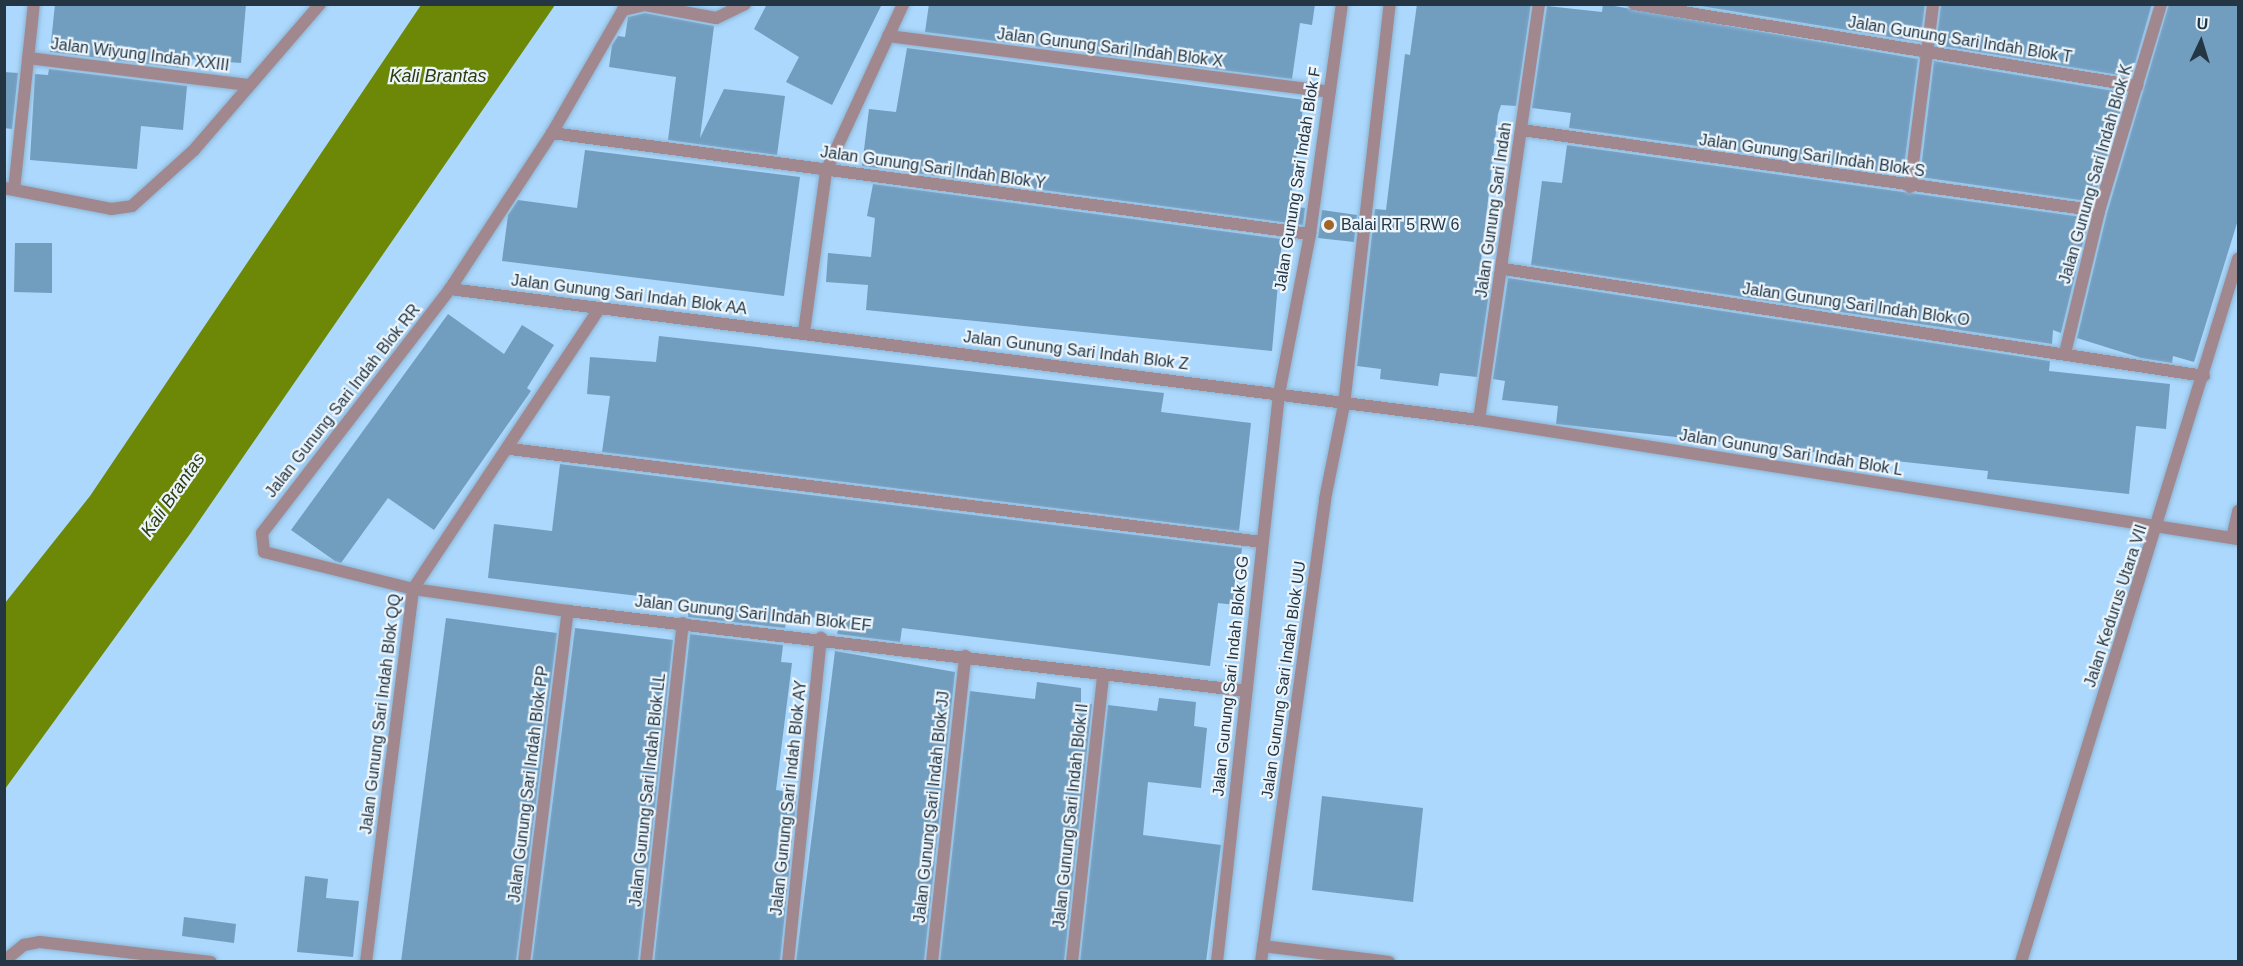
<!DOCTYPE html>
<html>
<head>
<meta charset="utf-8">
<style>
  body { margin:0 }
  #map { position:relative; width:2243px; height:966px; overflow:hidden; background:#abd8fc; font-family:Arial,sans-serif }
  div>[style] { position:absolute }
  [style*='--x'] { left:calc(var(--x)*1px); top:calc(var(--y)*1px); width:calc(var(--w)*1px); rotate:calc(var(--a)*1deg) }
  .water>* { inset:0; background:#6d8806 }
  .building>* { inset:0; background:#719dbf }
  .roads { filter:drop-shadow(0 0 2px #8db4d4) drop-shadow(0 0 2px #8db4d4) }
  .street>* { height:12px; margin:-6px; padding:0 6px; transform-origin:6px; border-radius:6px; background:#a1888e }
  .dots>* { width:16px; height:16px; translate:-50% -50%; box-sizing:border-box; border:3px solid #ebf4fb; border-radius:50% }
  span { translate:-50% -50%; white-space:nowrap; text-align:center; line-height:1.15; -webkit-text-stroke:4.5px #ebf4fb; paint-order:stroke }
  .street-label { font-size:16px; color:#243644 }
  .poi-label { font-size:16px; color:#243644 }
  .left { translate:0 -50%; text-align:left }
  .water-label { font-size:18px; color:#303b0e; font-style:italic }
  .frame { position:absolute; inset:0; border:6px solid #243644; pointer-events:none }
  .north { position:absolute; left:2171px; top:12px; width:60px; height:60px; -webkit-text-stroke:4px #ebf4fb; paint-order:stroke; rotate:4deg; font-size:16px; font-weight:700; line-height:24px; text-align:center; color:#243644 }
  .north::after { content:''; display:block; margin:auto; width:21px; height:27px; background:#243644; clip-path:polygon(50% 0,100% 100%,50% 72%,0 100%) }
</style>
</head>
<body>
<div id="map">
  <div class="water">
    <i style="clip-path:polygon(421px 5px,555px 5px,190px 534px,5px 789px,5px 603px,90px 496px)"></i>
  </div>
  <div class="building">
    <i style="clip-path:polygon(55px 4px,246px 4px,241px 63px,189px 59px,188px 69px,50px 52px)"></i>
    <i style="clip-path:polygon(767px 4px,882px 4px,832px 105px,786px 82px,799px 57px,754px 29px)"></i>
    <i style="clip-path:polygon(929px 4px,1315px 4px,1312px 25px,1300px 23px,1292px 79px,925px 32px)"></i>
    <i style="clip-path:polygon(1417px 4px,1531px 4px,1516px 106px,1501px 105px,1498px 114px,1480px 270px,1492px 272px,1477px 377px,1440px 373px,1438px 386px,1380px 379px,1381px 369px,1357px 366px,1374px 217px,1375px 209px,1386px 210px,1405px 54px,1410px 55px)"></i>
    <i style="clip-path:polygon(1603px 4px,1918px 59px,1903px 175px,1569px 128px,1571px 113px,1532px 108px,1547px 6px,1602px 12px)"></i>
    <i style="clip-path:polygon(1688px 4px,1925px 4px,1920px 42px)"></i>
    <i style="clip-path:polygon(1941px 4px,2152px 4px,2131px 77px,1936px 45px)"></i>
    <i style="clip-path:polygon(2169px 4px,2238px 4px,2238px 220px,2194px 362px,2173px 356px,2172px 363px,2141px 358px,2077px 338px,2107px 213px)"></i>
    <i style="clip-path:polygon(645px 13px,714px 26px,700px 138px,724px 89px,785px 96px,777px 155px,668px 140px,676px 77px,609px 67px,612px 45px,618px 36px,625px 37px,628px 17px)"></i>
    <i style="clip-path:polygon(907px 48px,1304px 100px,1290px 206px,1305px 208px,1303px 225px,862px 166px,869px 109px,896px 112px)"></i>
    <i style="clip-path:polygon(1934px 61px,2126px 93px,2093px 202px,1920px 177px)"></i>
    <i style="clip-path:polygon(49px 69px,187px 86px,183px 130px,141px 126px,137px 169px,30px 160px,35px 74px,48px 75px)"></i>
    <i style="clip-path:polygon(4px 72px,18px 73px,12px 129px,4px 128px)"></i>
    <i style="clip-path:polygon(1567px 145px,2089px 218px,2061px 333px,2053px 330px,2052px 344px,1531px 265px,1542px 181px,1562px 183px)"></i>
    <i style="clip-path:polygon(585px 150px,800px 177px,784px 296px,502px 261px,508px 215px,518px 200px,577px 208px)"></i>
    <i style="clip-path:polygon(873px 184px,1282px 239px,1272px 351px,866px 310px,868px 285px,826px 282px,828px 253px,871px 257px,875px 218px,867px 216px)"></i>
    <i style="clip-path:polygon(1322px 210px,1357px 215px,1354px 242px,1318px 238px)"></i>
    <i style="clip-path:polygon(15px 243px,52px 243px,52px 293px,14px 292px)"></i>
    <i style="clip-path:polygon(1508px 278px,2050px 361px,2049px 371px,2170px 384px,2166px 429px,2136px 426px,2129px 494px,1987px 479px,1988px 471px,1556px 424px,1558px 406px,1502px 400px,1505px 381px,1493px 379px)"></i>
    <i style="clip-path:polygon(448px 314px,504px 354px,522px 325px,554px 345px,527px 388px,531px 391px,434px 530px,388px 498px,341px 563px,335px 561px,291px 530px)"></i>
    <i style="clip-path:polygon(659px 336px,1164px 393px,1161px 412px,1251px 423px,1239px 531px,602px 452px,610px 396px,587px 394px,590px 357px,656px 362px)"></i>
    <i style="clip-path:polygon(560px 464px,1242px 548px,1235px 605px,1218px 603px,1210px 666px,902px 628px,900px 642px,837px 634px,840px 621px,787px 614px,785px 628px,688px 617px,689px 602px,488px 578px,494px 524px,552px 531px)"></i>
    <i style="clip-path:polygon(446px 618px,557px 633px,516px 962px,401px 962px)"></i>
    <i style="clip-path:polygon(575px 628px,673px 640px,638px 962px,532px 962px)"></i>
    <i style="clip-path:polygon(690px 634px,783px 645px,781px 662px,792px 663px,776px 790px,797px 793px,780px 962px,654px 962px)"></i>
    <i style="clip-path:polygon(835px 651px,955px 672px,924px 962px,796px 962px)"></i>
    <i style="clip-path:polygon(1037px 682px,1081px 688px,1081px 703px,1092px 704px,1064px 962px,940px 962px,970px 691px,1035px 699px)"></i>
    <i style="clip-path:polygon(1159px 698px,1196px 702px,1194px 726px,1207px 728px,1201px 788px,1148px 782px,1143px 835px,1221px 845px,1206px 962px,1080px 962px,1108px 705px,1157px 711px)"></i>
    <i style="clip-path:polygon(1322px 796px,1423px 808px,1413px 902px,1312px 890px)"></i>
    <i style="clip-path:polygon(305px 876px,328px 879px,326px 898px,359px 901px,353px 957px,297px 952px)"></i>
    <i style="clip-path:polygon(184px 917px,236px 924px,234px 943px,182px 936px)"></i>
  </div>
  <div class="roads">
    <div class="street">
      <i style="--x:745;--y:4;--w:32;--a:154"></i>
      <i style="--x:716;--y:18;--w:72;--a:-169.6"></i>
      <i style="--x:645;--y:5;--w:23;--a:167"></i>
      <i style="--x:623;--y:10;--w:142;--a:120"></i>
      <i style="--x:552;--y:133;--w:186;--a:123.2"></i>
      <i style="--x:450;--y:289;--w:308;--a:127.6"></i>
      <i style="--x:262;--y:533;--w:19;--a:84"></i>
      <i style="--x:264;--y:552;--w:154;--a:13.9"></i>
      <i style="--x:413;--y:589;--w:157;--a:8.1"></i>
      <i style="--x:568;--y:611;--w:683;--a:6.73"></i>
      <i style="--x:1634;--y:4;--w:510;--a:9.26"></i>
      <i style="--x:888;--y:36;--w:445;--a:7.2"></i>
      <i style="--x:28;--y:58;--w:222;--a:7"></i>
      <i style="--x:1522;--y:130;--w:583;--a:7.99"></i>
      <i style="--x:552;--y:133;--w:765;--a:7.59"></i>
      <i style="--x:1910;--y:187;--w:184;--a:-82.8"></i>
      <i style="--x:4;--y:188;--w:109;--a:11.1"></i>
      <i style="--x:111;--y:209;--w:21;--a:-8"></i>
      <i style="--x:132;--y:206;--w:84;--a:-42.1"></i>
      <i style="--x:194;--y:150;--w:193;--a:-49.2"></i>
      <i style="--x:14;--y:190;--w:187;--a:-83.9"></i>
      <i style="--x:1504;--y:269;--w:708;--a:8.69"></i>
      <i style="--x:450;--y:289;--w:1037;--a:7.26"></i>
      <i style="--x:1479;--y:420;--w:768;--a:8.91"></i>
      <i style="--x:804;--y:332;--w:162;--a:-82.2"></i>
      <i style="--x:826;--y:171;--w:184;--a:-65.2"></i>
      <i style="--x:2065;--y:353;--w:146;--a:-76.5"></i>
      <i style="--x:2099;--y:211;--w:216;--a:-73.3"></i>
      <i style="--x:1479;--y:420;--w:420;--a:-81.8"></i>
      <i style="--x:510;--y:449;--w:758;--a:7.05"></i>
      <i style="--x:2232;--y:538;--w:28;--a:-77"></i>
      <i style="--x:1263;--y:946;--w:127;--a:7.2"></i>
      <i style="--x:4;--y:961;--w:26;--a:-39"></i>
      <i style="--x:24;--y:945;--w:16;--a:-11"></i>
      <i style="--x:40;--y:942;--w:172;--a:6.7"></i>
      <i style="--x:366;--y:962;--w:376;--a:-82.8"></i>
      <i style="--x:413;--y:589;--w:336;--a:-56.4"></i>
      <i style="--x:524;--y:962;--w:354;--a:-82.9"></i>
      <i style="--x:646;--y:962;--w:341;--a:-83.8"></i>
      <i style="--x:788;--y:962;--w:326;--a:-84.2"></i>
      <i style="--x:932;--y:962;--w:308;--a:-83.8"></i>
      <i style="--x:1072;--y:962;--w:289;--a:-83.8"></i>
      <i style="--x:1217;--y:962;--w:571;--a:-83.77"></i>
      <i style="--x:1279;--y:394;--w:163;--a:-79"></i>
      <i style="--x:1310;--y:234;--w:232;--a:-82.1"></i>
      <i style="--x:1261;--y:962;--w:467;--a:-82.1"></i>
      <i style="--x:1325;--y:499;--w:96;--a:-78.6"></i>
      <i style="--x:1344;--y:405;--w:404;--a:-83.5"></i>
      <i style="--x:2021;--y:962;--w:736;--a:-72.85"></i>
    </div>
  </div>
  <div class="dots">
    <i style="left:1329px;top:225px;background:#a26528"></i>
  </div>
  <div class="street-label">
    <span style="left:1960px;top:40px;rotate:9deg">Jalan Gunung Sari Indah Blok T</span>
    <span style="left:1110px;top:48px;rotate:7deg">Jalan Gunung Sari Indah Blok X</span>
    <span style="left:140px;top:55px;rotate:7deg">Jalan Wiyung Indah XXIII</span>
    <span style="left:1812px;top:156px;rotate:8deg">Jalan Gunung Sari Indah Blok S</span>
    <span style="left:933px;top:168px;rotate:8deg">Jalan Gunung Sari Indah Blok Y</span>
    <span style="left:2096px;top:174px;rotate:-74deg">Jalan Gunung Sari Indah Blok K</span>
    <span style="left:1298px;top:179px;rotate:-81deg">Jalan Gunung Sari Indah Blok F</span>
    <span style="left:1494px;top:210px;rotate:-82deg">Jalan Gunung Sari Indah</span>
    <span style="left:629px;top:295px;rotate:7deg">Jalan Gunung Sari Indah Blok AA</span>
    <span style="left:1856px;top:305px;rotate:8deg">Jalan Gunung Sari Indah Blok O</span>
    <span style="left:1076px;top:351px;rotate:7deg">Jalan Gunung Sari Indah Blok Z</span>
    <span style="left:343px;top:401px;rotate:-52deg">Jalan Gunung Sari Indah Blok RR</span>
    <span style="left:1791px;top:453px;rotate:9deg">Jalan Gunung Sari Indah Blok L</span>
    <span style="left:2116px;top:606px;rotate:-72deg">Jalan Kedurus Utara VII</span>
    <span style="left:753px;top:614px;rotate:6deg">Jalan Gunung Sari Indah Blok EF</span>
    <span style="left:1231px;top:676px;rotate:-84deg">Jalan Gunung Sari Indah Blok GG</span>
    <span style="left:1284px;top:680px;rotate:-82deg">Jalan Gunung Sari Indah Blok UU</span>
    <span style="left:381px;top:714px;rotate:-83deg">Jalan Gunung Sari Indah Blok QQ</span>
    <span style="left:529px;top:784px;rotate:-83deg">Jalan Gunung Sari Indah Blok PP</span>
    <span style="left:648px;top:790px;rotate:-84deg">Jalan Gunung Sari Indah Blok LL</span>
    <span style="left:789px;top:798px;rotate:-84deg">Jalan Gunung Sari Indah Blok AY</span>
    <span style="left:932px;top:807px;rotate:-84deg">Jalan Gunung Sari Indah Blok JJ</span>
    <span style="left:1071px;top:816px;rotate:-84deg">Jalan Gunung Sari Indah Blok II</span>
  </div>
  <div class="poi-label">
    <span class="left" style="left:1341px;top:225px">Balai RT 5 RW 6</span>
  </div>
  <div class="water-label">
    <span style="left:438px;top:76px">Kali Brantas</span>
    <span style="left:173px;top:495px;rotate:-55deg">Kali Brantas</span>
  </div>
  <div class="frame"></div>
  <div class="north">U</div>
</div>
</body>
</html>
